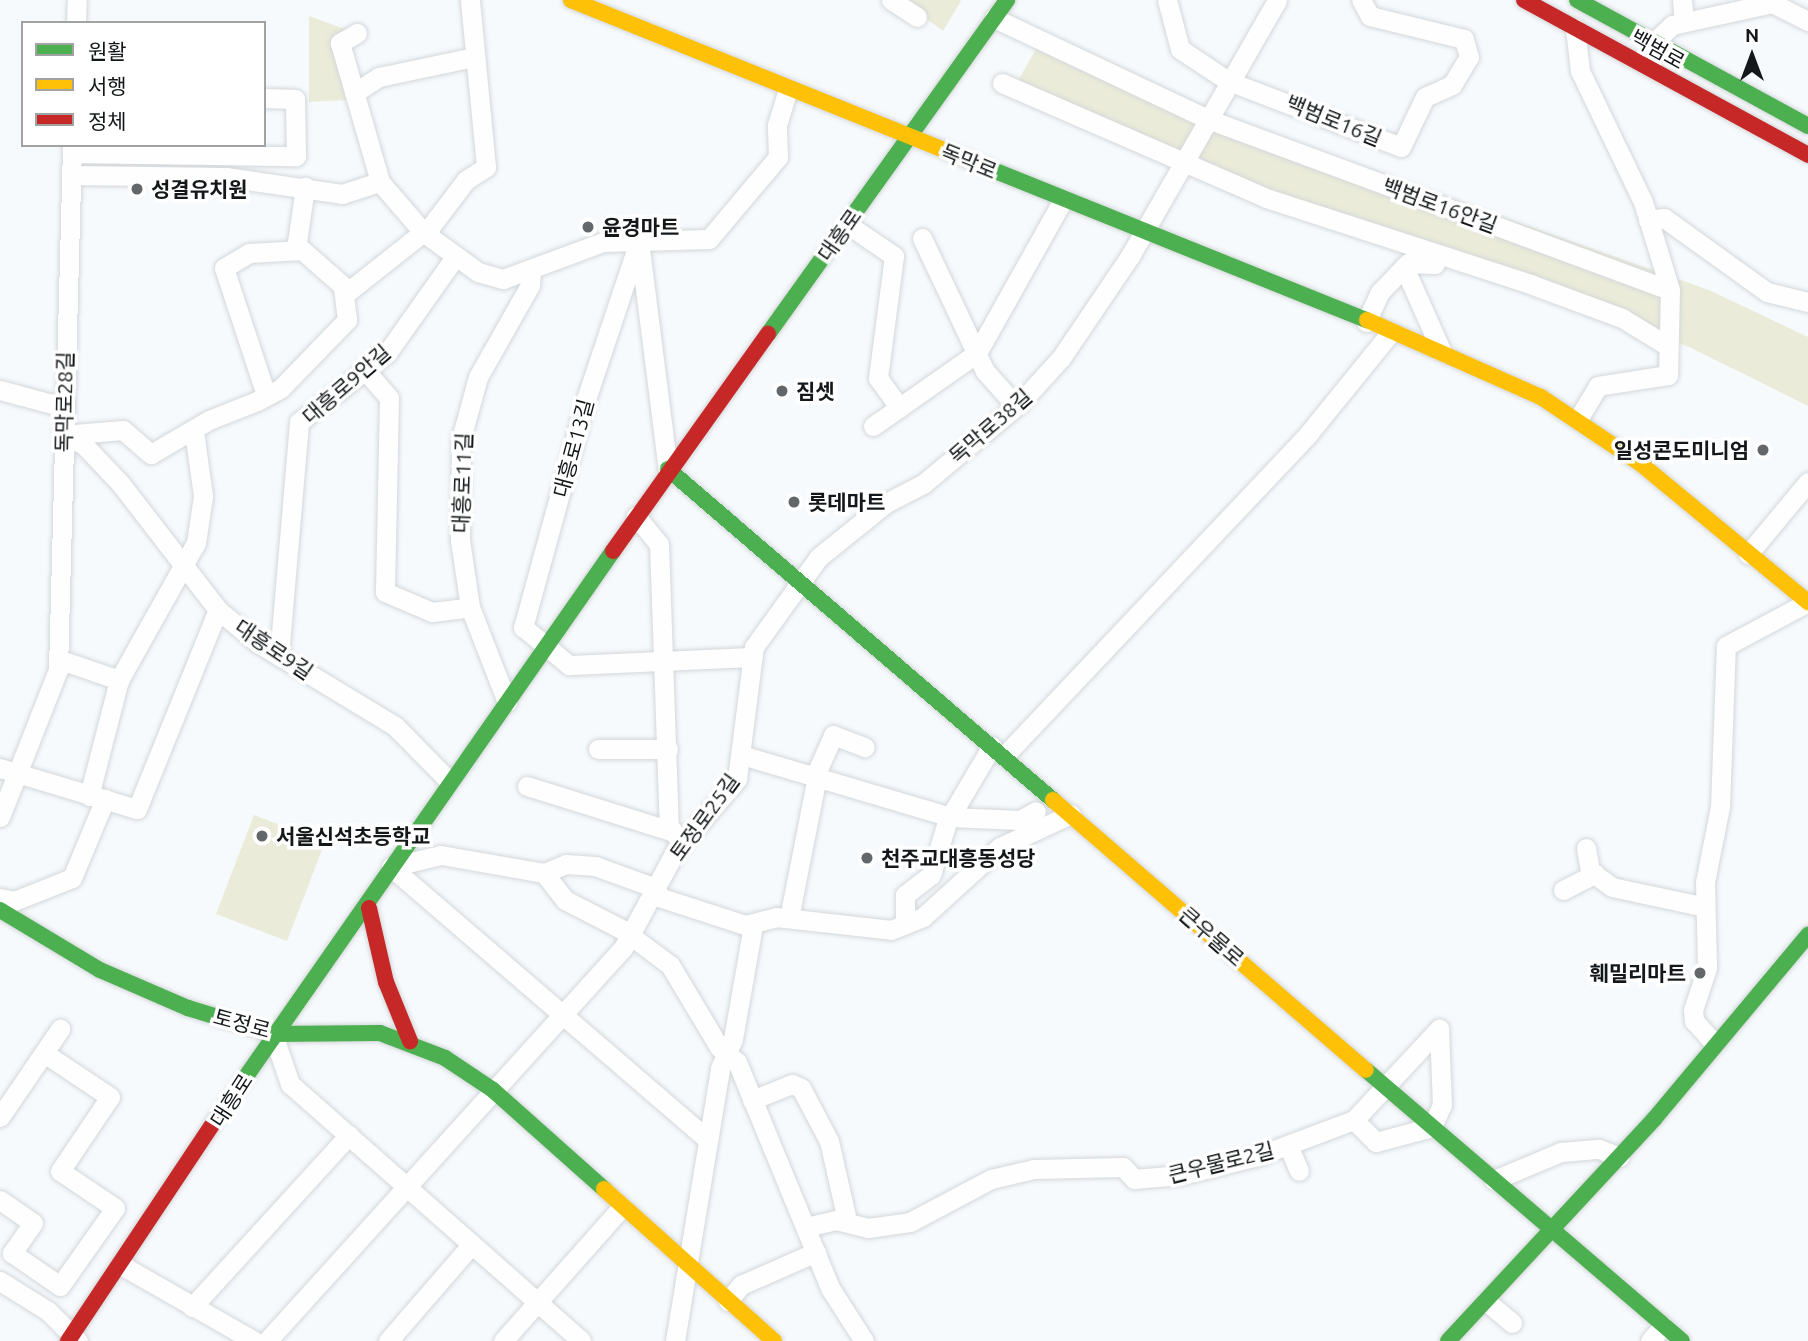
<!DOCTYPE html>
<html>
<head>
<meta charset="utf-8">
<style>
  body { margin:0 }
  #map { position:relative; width:1808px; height:1341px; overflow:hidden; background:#f7fafd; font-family:Ubuntu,"Noto Sans KR",sans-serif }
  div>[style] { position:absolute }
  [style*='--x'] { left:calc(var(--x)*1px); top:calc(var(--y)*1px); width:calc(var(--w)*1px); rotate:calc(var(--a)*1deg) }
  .green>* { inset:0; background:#eaecd9 }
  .roads { filter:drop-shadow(0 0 2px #d4d7d9) drop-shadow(0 0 2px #d4d7d9) }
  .street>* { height:19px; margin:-9.5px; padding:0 9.5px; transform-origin:9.5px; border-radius:9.5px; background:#fefeff }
  .fast>* { height:16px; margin:-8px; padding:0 8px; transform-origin:8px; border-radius:8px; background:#4caf50 }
  .slow>* { height:16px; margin:-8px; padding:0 8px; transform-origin:8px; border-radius:8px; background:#ffc107 }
  .jam>* { height:16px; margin:-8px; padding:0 8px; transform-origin:8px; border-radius:8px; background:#c62828 }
  .dots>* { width:19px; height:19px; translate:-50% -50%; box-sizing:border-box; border:4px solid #fff; border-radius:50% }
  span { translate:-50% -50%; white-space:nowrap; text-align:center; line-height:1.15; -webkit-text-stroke:7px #fff; paint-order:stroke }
  .street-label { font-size:21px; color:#15181a }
  .poi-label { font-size:21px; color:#15181a; font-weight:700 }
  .left { translate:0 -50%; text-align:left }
  .right { translate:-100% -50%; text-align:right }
  .legend { position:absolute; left:21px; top:21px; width:245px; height:126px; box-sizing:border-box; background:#fff; border:2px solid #a1a3a3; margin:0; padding:9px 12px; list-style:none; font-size:21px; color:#15181a }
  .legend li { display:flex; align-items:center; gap:14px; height:35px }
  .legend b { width:35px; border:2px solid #a1a3a3 }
  .north { position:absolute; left:1717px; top:21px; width:70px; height:70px; -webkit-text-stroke:5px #fff; paint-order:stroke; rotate:0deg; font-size:19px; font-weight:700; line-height:28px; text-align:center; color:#15181a }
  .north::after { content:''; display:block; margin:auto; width:24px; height:32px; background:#15181a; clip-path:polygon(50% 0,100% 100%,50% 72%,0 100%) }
</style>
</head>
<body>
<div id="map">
  <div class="green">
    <i style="clip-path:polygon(901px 0,960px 0,961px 1px,943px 31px)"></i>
    <i style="clip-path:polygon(309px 16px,345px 29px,347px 100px,309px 102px)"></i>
    <i style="clip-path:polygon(1045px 33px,1251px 128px,1709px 290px,1808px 337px,1808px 406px,1689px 347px,1238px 182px,1015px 86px)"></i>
    <i style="clip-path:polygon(254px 815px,325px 842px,287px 941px,216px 914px)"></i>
  </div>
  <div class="roads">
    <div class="street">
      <i style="--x:891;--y:0;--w:31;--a:33"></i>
      <i style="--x:1167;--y:0;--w:51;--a:75.1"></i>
      <i style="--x:1180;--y:49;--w:58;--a:33.7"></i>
      <i style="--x:1228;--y:81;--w:185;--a:20.9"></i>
      <i style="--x:1401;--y:147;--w:55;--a:-64.4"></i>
      <i style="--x:1425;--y:97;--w:30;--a:-24"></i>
      <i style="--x:1452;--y:85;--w:33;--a:-59"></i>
      <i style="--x:1469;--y:57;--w:19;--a:-106"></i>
      <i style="--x:1464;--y:39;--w:97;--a:-166.3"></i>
      <i style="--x:1370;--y:16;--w:18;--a:-119"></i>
      <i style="--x:1682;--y:0;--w:21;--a:85"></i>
      <i style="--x:994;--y:18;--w:239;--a:25.3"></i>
      <i style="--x:1210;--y:120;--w:490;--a:20.3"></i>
      <i style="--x:76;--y:23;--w:23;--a:-88"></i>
      <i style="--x:1575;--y:28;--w:43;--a:83.4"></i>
      <i style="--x:1580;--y:71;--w:145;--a:64.3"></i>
      <i style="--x:1643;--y:202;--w:92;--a:72.9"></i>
      <i style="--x:1670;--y:290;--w:85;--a:91.3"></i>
      <i style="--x:1668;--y:375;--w:71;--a:171.1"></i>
      <i style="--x:1598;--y:386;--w:39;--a:121"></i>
      <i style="--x:357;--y:33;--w:20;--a:150"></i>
      <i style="--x:340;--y:43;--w:145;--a:73.9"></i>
      <i style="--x:380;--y:182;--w:66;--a:49.3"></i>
      <i style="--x:423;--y:232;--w:68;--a:36"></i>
      <i style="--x:478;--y:272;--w:26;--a:16"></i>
      <i style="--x:503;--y:279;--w:107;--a:-20.3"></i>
      <i style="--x:603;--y:242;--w:106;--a:-1.6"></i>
      <i style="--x:709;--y:239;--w:107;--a:-49.9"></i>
      <i style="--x:778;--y:157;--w:32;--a:-92"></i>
      <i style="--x:777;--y:125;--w:38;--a:-73"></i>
      <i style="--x:1654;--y:42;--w:25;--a:-43"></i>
      <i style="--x:1672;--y:25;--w:102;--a:-12.4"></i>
      <i style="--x:1772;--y:3;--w:40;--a:26.6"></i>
      <i style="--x:1002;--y:83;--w:288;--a:23.5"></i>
      <i style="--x:1266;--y:198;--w:278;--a:18"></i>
      <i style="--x:1530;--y:284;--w:98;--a:20.3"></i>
      <i style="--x:1622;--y:318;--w:52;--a:31.5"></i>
      <i style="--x:354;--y:93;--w:30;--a:-33"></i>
      <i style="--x:379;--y:77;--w:97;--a:-11.9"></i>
      <i style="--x:72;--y:153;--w:224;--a:0.8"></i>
      <i style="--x:296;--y:156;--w:57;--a:-91"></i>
      <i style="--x:295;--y:99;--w:31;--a:-178"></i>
      <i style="--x:71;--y:175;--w:155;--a:0.7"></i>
      <i style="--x:226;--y:177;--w:117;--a:8.3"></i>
      <i style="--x:342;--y:194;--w:40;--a:-18"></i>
      <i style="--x:1648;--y:220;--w:16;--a:-7"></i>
      <i style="--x:1664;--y:218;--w:127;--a:35.7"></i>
      <i style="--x:1767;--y:292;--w:42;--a:13.7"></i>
      <i style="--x:847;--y:224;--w:57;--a:34.2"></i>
      <i style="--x:894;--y:256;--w:123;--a:97.5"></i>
      <i style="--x:878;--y:378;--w:37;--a:54"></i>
      <i style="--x:922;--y:238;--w:147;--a:64.7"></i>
      <i style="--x:985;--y:371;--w:47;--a:48.5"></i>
      <i style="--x:639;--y:241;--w:167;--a:108.5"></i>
      <i style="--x:586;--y:399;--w:237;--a:105.4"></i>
      <i style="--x:523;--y:627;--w:60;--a:39.6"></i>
      <i style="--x:569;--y:665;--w:184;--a:-2.5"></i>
      <i style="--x:639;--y:241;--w:230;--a:82.8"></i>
      <i style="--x:296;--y:249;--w:63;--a:-81.7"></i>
      <i style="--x:1404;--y:267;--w:91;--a:66"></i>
      <i style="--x:345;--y:294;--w:110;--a:-38.3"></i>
      <i style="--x:431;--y:226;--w:58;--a:-52.7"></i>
      <i style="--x:466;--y:180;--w:24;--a:-33"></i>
      <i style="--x:486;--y:167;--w:168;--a:-95.5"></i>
      <i style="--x:1366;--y:322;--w:33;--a:-65"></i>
      <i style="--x:1380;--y:292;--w:40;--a:-46"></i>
      <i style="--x:1408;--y:263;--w:27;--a:2"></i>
      <i style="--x:364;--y:369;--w:38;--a:49"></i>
      <i style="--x:389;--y:398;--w:194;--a:91.2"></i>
      <i style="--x:385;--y:592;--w:51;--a:23.1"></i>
      <i style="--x:432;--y:612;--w:38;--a:-7"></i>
      <i style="--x:0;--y:390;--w:65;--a:15.1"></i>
      <i style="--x:873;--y:426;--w:127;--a:-35.1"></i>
      <i style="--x:977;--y:353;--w:176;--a:-60.7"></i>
      <i style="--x:63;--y:435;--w:60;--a:-4.8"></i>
      <i style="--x:123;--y:430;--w:37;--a:41"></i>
      <i style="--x:151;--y:454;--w:67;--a:-30.4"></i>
      <i style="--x:209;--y:420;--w:52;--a:-21.6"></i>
      <i style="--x:257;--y:401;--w:27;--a:-28"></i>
      <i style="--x:281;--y:388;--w:95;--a:-45.9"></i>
      <i style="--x:347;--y:320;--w:34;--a:-97"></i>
      <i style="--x:343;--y:286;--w:55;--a:-138.7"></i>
      <i style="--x:302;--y:250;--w:53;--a:176.8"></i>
      <i style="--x:249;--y:253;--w:29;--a:149"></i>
      <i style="--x:224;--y:268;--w:134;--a:71.7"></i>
      <i style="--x:64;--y:436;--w:21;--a:23"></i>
      <i style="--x:83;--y:444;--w:54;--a:46.5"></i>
      <i style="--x:120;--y:483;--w:160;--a:52.3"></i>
      <i style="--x:218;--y:610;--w:52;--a:39.5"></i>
      <i style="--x:258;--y:643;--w:160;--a:31.2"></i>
      <i style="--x:395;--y:726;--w:77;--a:45.5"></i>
      <i style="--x:636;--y:516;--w:36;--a:51"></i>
      <i style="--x:659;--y:544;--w:282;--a:88"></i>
      <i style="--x:669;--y:826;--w:21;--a:53"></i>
      <i style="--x:1748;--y:554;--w:94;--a:-50.2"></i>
      <i style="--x:279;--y:656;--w:235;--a:-85.1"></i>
      <i style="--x:299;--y:422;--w:112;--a:-38.1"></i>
      <i style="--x:387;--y:353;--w:118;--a:-54.7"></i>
      <i style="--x:58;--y:659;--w:65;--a:19"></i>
      <i style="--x:507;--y:702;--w:102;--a:-111.3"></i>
      <i style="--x:470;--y:607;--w:68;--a:-98.5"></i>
      <i style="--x:460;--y:540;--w:101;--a:-89.4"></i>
      <i style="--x:461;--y:439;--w:64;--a:-74.7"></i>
      <i style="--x:478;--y:377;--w:106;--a:-60.5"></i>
      <i style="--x:530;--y:285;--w:13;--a:-86"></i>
      <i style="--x:598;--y:749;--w:70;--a:0"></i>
      <i style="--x:745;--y:756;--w:215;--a:16.5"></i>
      <i style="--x:951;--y:817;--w:69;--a:2.5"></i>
      <i style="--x:1020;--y:820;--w:18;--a:-29"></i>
      <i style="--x:1004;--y:756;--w:444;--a:-46.6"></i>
      <i style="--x:1309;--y:433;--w:130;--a:-50.9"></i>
      <i style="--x:0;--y:768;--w:143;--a:16.7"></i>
      <i style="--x:137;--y:809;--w:215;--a:-67.9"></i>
      <i style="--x:527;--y:786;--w:154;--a:17.4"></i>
      <i style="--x:89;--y:796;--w:120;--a:-75.5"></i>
      <i style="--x:119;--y:680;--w:157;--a:-60.7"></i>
      <i style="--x:196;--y:543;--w:48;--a:-81.5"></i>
      <i style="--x:203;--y:496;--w:66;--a:-97.9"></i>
      <i style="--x:0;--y:817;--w:158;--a:-68.5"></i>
      <i style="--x:58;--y:670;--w:525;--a:-88.47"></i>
      <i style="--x:1586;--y:848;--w:23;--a:80"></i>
      <i style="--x:1590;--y:871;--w:27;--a:36"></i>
      <i style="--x:1612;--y:887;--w:95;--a:12.1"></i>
      <i style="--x:391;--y:867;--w:51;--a:-13.5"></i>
      <i style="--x:441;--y:855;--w:105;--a:9.9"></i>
      <i style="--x:544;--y:873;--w:24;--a:-22"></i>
      <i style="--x:566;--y:864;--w:29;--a:4"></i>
      <i style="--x:595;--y:866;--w:59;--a:20"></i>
      <i style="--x:650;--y:886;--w:17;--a:45"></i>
      <i style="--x:662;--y:898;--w:87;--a:18"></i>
      <i style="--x:745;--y:925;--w:32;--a:-14"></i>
      <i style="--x:776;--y:917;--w:116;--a:6.4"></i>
      <i style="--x:891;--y:930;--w:35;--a:-22"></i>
      <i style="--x:923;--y:917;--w:104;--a:-42.3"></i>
      <i style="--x:1000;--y:847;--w:78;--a:-24.9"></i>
      <i style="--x:391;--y:867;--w:417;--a:40.7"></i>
      <i style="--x:544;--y:873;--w:34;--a:52"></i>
      <i style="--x:565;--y:900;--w:65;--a:27.3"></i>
      <i style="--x:623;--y:930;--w:59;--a:36.7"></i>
      <i style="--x:670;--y:965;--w:96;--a:59.1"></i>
      <i style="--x:719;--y:1047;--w:23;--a:40"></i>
      <i style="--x:737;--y:1062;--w:244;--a:67.6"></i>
      <i style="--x:830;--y:1288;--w:63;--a:57.3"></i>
      <i style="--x:1563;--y:890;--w:36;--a:-27"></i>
      <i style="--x:0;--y:898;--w:14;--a:12"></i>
      <i style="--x:14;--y:901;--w:62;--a:-21.6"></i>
      <i style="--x:72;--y:878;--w:86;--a:-67.3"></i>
      <i style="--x:789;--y:918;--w:154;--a:-78.8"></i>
      <i style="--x:819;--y:767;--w:35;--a:-66"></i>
      <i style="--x:833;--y:735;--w:34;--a:21"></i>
      <i style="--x:905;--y:924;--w:29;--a:-90"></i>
      <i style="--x:905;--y:895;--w:33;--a:-38"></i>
      <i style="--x:931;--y:875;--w:55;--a:-73.2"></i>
      <i style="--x:947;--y:822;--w:88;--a:-59.4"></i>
      <i style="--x:273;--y:1034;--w:53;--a:71.2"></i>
      <i style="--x:290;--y:1084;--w:388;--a:41.4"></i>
      <i style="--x:1714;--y:1043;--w:30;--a:-132"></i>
      <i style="--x:1694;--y:1021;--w:11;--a:-95"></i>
      <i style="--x:1693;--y:1010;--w:44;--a:-71.6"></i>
      <i style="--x:1707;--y:968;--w:86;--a:-91.3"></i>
      <i style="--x:1705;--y:882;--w:76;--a:-78.7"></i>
      <i style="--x:1720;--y:807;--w:161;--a:-87.9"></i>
      <i style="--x:1726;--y:646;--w:93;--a:-28.2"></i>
      <i style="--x:752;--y:1100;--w:43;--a:-21.8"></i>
      <i style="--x:792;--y:1084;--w:10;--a:24"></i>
      <i style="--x:801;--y:1088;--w:60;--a:62.2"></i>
      <i style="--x:829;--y:1141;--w:81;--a:77.2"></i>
      <i style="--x:0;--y:1117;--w:107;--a:-55.7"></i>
      <i style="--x:1354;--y:1120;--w:31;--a:45"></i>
      <i style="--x:1376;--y:1142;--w:58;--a:-15"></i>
      <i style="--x:1432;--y:1127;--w:24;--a:-66"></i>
      <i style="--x:1442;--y:1105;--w:76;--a:-92.3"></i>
      <i style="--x:1288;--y:1145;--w:28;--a:67"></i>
      <i style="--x:1494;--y:1180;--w:73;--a:-22.7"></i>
      <i style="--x:1561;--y:1152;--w:38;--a:-5"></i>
      <i style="--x:1599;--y:1149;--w:22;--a:21"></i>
      <i style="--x:0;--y:1200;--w:40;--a:34.9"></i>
      <i style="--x:33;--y:1223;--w:37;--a:125"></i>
      <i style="--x:12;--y:1253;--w:58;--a:34.5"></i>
      <i style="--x:60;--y:1286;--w:95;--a:-54.8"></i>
      <i style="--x:115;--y:1208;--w:66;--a:-146.1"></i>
      <i style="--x:60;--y:1171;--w:89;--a:-56"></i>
      <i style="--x:110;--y:1097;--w:79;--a:-146.3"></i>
      <i style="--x:806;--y:1227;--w:31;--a:-13"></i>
      <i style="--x:836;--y:1220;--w:33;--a:14"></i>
      <i style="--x:868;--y:1228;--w:42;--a:-8.1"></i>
      <i style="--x:910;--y:1222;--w:92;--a:-28"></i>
      <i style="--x:991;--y:1179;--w:44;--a:-13.1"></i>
      <i style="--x:1034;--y:1169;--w:89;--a:-1.3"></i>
      <i style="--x:1123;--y:1167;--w:16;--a:47"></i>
      <i style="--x:1134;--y:1179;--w:47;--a:-4.9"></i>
      <i style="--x:1181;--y:1175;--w:79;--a:-13.9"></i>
      <i style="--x:1258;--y:1156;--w:103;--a:-20.6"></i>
      <i style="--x:1354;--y:1120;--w:125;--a:-47"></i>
      <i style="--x:121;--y:1265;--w:153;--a:29.7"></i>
      <i style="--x:0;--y:1281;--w:57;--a:32"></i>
      <i style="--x:48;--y:1311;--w:42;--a:45"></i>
      <i style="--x:728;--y:1301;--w:21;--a:-51"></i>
      <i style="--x:741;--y:1285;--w:82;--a:-23.7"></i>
      <i style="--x:1486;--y:1301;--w:34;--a:40"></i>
      <i style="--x:192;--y:1307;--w:233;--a:-47.6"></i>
      <i style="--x:267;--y:1341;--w:530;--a:-47.83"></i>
      <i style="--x:623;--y:948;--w:111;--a:-61.6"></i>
      <i style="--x:676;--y:850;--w:94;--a:-49.3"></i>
      <i style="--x:737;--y:779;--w:133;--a:-82.7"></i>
      <i style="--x:754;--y:647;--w:111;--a:-54.2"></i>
      <i style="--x:819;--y:557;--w:86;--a:-38.9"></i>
      <i style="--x:886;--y:503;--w:42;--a:-27.2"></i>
      <i style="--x:923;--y:484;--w:126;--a:-39.9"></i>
      <i style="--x:1020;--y:403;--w:61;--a:-47.7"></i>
      <i style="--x:1061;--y:358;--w:123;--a:-55.9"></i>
      <i style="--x:1130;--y:256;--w:295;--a:-60.1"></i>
      <i style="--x:388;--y:1341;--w:128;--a:-49.1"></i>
      <i style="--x:503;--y:1341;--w:178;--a:-48.4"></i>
      <i style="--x:675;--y:1341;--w:277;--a:-80.6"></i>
      <i style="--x:720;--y:1068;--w:32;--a:-66"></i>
      <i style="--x:733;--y:1039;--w:116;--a:-80"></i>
      <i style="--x:1650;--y:1341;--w:20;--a:-49"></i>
    </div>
    <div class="fast">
      <i style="--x:1577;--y:0;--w:263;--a:28.6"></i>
      <i style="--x:988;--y:168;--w:408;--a:21.9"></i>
      <i style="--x:768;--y:334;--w:411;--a:-54.4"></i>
      <i style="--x:668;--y:469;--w:508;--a:40.69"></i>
      <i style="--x:0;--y:910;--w:117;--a:31"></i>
      <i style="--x:100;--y:970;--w:96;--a:23.4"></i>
      <i style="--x:188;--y:1008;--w:89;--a:17"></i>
      <i style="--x:273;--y:1034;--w:107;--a:-0.5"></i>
      <i style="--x:380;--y:1033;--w:70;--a:21"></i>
      <i style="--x:445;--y:1058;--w:58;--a:33.7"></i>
      <i style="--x:493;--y:1090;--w:149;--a:41.7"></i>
      <i style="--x:1366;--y:1070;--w:416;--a:40.6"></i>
      <i style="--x:217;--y:1118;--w:692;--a:-55.07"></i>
      <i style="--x:1448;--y:1341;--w:304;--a:-47.1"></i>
      <i style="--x:1655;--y:1118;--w:239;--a:-50.1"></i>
    </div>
    <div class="slow">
      <i style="--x:571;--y:0;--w:450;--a:21.9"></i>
      <i style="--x:1367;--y:320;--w:190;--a:23.9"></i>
      <i style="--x:1541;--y:397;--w:120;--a:33.8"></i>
      <i style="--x:1641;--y:464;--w:217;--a:39.6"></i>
      <i style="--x:1053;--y:800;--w:413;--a:40.8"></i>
      <i style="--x:604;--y:1189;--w:228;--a:41.8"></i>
    </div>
    <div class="jam">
      <i style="--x:1524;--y:0;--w:324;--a:28.6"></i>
      <i style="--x:613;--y:551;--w:267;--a:-54.5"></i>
      <i style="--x:369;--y:908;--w:76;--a:77.1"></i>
      <i style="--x:386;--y:982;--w:64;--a:67.9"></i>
      <i style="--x:68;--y:1341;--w:268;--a:-56.3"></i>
    </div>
  </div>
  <div class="dots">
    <i style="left:137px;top:189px;background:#646769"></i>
    <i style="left:588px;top:227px;background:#646769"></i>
    <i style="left:782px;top:391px;background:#646769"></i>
    <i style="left:1763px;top:450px;background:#646769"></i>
    <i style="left:794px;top:502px;background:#646769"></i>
    <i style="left:262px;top:836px;background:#646769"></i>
    <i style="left:867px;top:858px;background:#646769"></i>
    <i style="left:1700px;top:973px;background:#646769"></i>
  </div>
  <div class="street-label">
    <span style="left:1658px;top:49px;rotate:29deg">백범로</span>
    <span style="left:1334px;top:120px;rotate:22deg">백범로16길</span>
    <span style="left:969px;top:161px;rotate:22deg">독막로</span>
    <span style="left:1440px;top:205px;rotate:20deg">백범로16안길</span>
    <span style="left:839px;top:235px;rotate:-55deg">대흥로</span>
    <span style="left:346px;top:384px;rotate:-41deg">대흥로9안길</span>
    <span style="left:64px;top:402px;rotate:-89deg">독막로28길</span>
    <span style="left:990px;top:426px;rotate:-41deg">독막로38길</span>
    <span style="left:573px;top:448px;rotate:-75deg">대흥로13길</span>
    <span style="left:462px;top:483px;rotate:-88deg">대흥로11길</span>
    <span style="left:274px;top:649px;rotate:34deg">대흥로9길</span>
    <span style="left:704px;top:817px;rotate:-54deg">토정로25길</span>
    <span style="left:1212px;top:936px;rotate:41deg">큰우물로</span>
    <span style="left:242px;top:1023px;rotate:15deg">토정로</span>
    <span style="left:231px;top:1100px;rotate:-57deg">대흥로</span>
    <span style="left:1221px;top:1162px;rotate:-14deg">큰우물로2길</span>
  </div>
  <div class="poi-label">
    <span class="left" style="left:151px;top:189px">성결유치원</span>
    <span class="left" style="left:602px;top:227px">윤경마트</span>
    <span class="left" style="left:796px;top:391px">짐셋</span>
    <span class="right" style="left:1749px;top:450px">일성콘도미니엄</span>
    <span class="left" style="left:808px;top:502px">롯데마트</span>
    <span class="left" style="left:276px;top:836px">서울신석초등학교</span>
    <span class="left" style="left:881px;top:858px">천주교대흥동성당</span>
    <span class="right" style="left:1686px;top:973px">훼밀리마트</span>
  </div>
  <ul class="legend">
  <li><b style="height:9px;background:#4caf50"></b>원활</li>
  <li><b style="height:9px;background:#ffc107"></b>서행</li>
  <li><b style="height:9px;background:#c62828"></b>정체</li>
  </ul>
  <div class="north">N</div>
</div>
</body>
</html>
